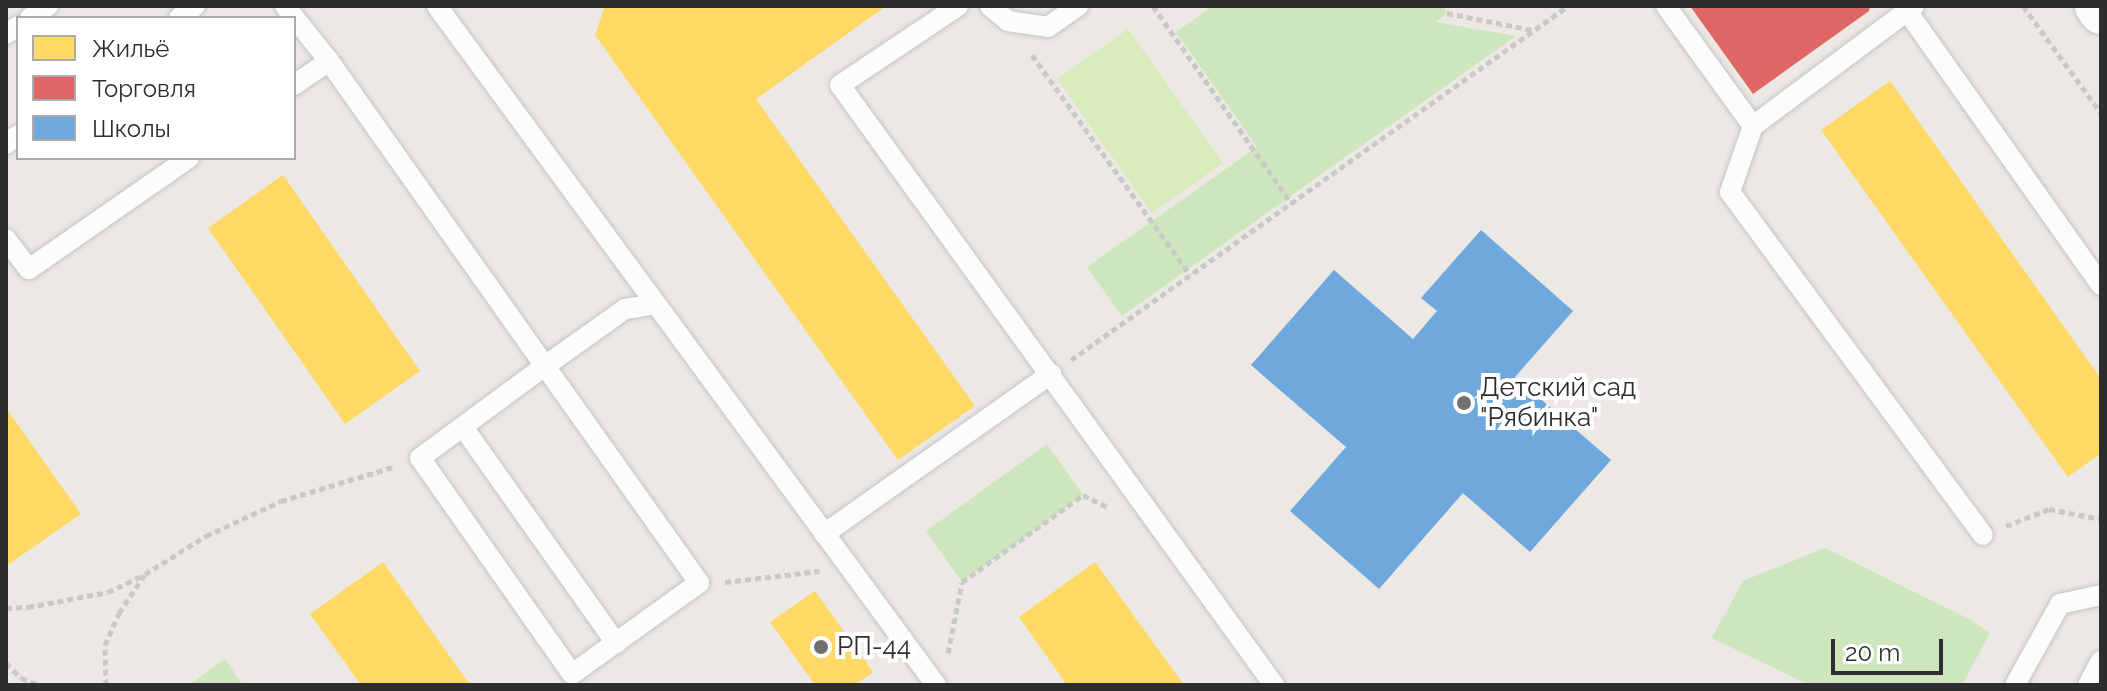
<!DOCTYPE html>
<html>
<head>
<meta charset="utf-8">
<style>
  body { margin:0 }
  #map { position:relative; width:2107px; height:691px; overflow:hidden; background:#ece8e4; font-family:Raleway,sans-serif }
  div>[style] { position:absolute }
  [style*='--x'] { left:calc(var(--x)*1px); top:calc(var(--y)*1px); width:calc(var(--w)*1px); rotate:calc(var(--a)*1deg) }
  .green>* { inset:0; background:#cee6be }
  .pitch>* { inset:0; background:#d9eabb }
  .homes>* { inset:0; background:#ffd966 }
  .shops>* { inset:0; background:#e06666 }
  .schools>* { inset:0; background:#6fa8dc }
  .path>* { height:5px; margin-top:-2.5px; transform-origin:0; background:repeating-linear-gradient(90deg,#c9c9c8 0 6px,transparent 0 10px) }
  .roads { filter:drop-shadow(0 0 2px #c5c4c5) drop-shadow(0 0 2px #c5c4c5) }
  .lane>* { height:20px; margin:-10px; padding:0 10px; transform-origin:10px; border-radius:10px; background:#fcfcfb }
  .secondary>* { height:44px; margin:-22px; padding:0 22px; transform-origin:22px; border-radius:22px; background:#fcfcfb }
  .dots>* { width:22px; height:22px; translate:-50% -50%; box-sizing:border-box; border:4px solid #fff; border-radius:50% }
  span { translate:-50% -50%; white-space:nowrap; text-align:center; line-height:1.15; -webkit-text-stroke:8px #fff; paint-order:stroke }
  .poi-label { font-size:26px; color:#2e2e2e }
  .left { translate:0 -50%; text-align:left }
  .frame { position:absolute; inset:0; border:8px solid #2e2e2e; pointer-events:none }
  .legend { position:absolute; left:16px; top:16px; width:280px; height:144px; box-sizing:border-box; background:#fff; border:2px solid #ababab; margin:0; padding:10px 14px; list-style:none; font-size:24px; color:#2e2e2e }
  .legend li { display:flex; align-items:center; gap:16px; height:40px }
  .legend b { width:40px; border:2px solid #ababab }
  .scale { position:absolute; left:1831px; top:639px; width:112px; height:36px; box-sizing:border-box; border:4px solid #2e2e2e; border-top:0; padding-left:10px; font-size:24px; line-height:28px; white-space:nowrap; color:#2e2e2e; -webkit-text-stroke:6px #fff; paint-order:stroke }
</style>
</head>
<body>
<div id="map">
  <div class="green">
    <i style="clip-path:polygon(1213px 6px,1442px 6px,1447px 13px,1436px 22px,1516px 36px,1122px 316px,1087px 267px,1257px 147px,1176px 32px)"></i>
    <i style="clip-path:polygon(1047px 444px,1083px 495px,962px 582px,926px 531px)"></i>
    <i style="clip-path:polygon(1825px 548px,1969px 619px,1990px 633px,1962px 685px,1809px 685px,1712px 638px,1743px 581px)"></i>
    <i style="clip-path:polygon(225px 659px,243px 685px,189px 685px)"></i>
  </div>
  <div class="pitch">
    <i style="clip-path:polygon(1128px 29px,1223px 163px,1152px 213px,1057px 79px)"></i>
  </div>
  <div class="homes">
    <i style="clip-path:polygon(605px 6px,886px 6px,756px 99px,975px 406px,898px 460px,595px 35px)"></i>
    <i style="clip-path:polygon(1890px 81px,2101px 379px,2101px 453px,2068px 477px,1821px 130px)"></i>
    <i style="clip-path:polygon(283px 175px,420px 371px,345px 424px,208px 228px)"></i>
    <i style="clip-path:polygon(6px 408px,81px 514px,9px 564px,6px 560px)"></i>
    <i style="clip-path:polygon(383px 562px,470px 685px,361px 685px,310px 614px)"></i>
    <i style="clip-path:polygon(1095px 562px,1184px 685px,1067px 685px,1019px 617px)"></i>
    <i style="clip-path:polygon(815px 591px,873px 672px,855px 685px,815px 685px,770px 622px)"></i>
  </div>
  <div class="shops">
    <i style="clip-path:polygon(1690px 6px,1870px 6px,1869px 11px,1753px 94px)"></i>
  </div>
  <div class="schools">
    <i style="clip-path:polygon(1481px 230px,1573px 311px,1515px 377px,1611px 460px,1530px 552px,1463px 493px,1379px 589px,1290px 511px,1346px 447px,1251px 365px,1334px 270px,1413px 339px,1437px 311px,1421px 298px)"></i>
  </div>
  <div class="path">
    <i style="--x:1153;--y:6;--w:241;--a:55"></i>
    <i style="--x:2023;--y:6;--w:132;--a:53.9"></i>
    <i style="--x:1447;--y:13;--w:87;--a:11.3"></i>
    <i style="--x:1032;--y:55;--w:271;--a:54.3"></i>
    <i style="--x:1071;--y:360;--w:610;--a:-35.46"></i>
    <i style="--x:2006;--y:526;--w:46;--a:-21.6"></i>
    <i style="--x:2049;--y:509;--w:53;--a:10.9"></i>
    <i style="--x:725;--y:582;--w:95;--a:-6.7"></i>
    <i style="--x:6;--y:608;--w:22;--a:-3"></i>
    <i style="--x:28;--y:607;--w:81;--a:-10.6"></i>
    <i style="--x:108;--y:592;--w:40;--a:-25"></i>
    <i style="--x:948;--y:653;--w:72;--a:-78.8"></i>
    <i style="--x:962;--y:582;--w:149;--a:-35.7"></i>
    <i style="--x:1083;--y:495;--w:28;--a:26"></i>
    <i style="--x:6;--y:663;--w:21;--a:45"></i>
    <i style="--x:21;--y:678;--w:19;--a:21"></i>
    <i style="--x:106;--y:685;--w:40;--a:-91.4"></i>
    <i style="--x:105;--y:645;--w:35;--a:-66"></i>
    <i style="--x:119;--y:613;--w:47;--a:-56.3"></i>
    <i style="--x:145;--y:574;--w:72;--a:-31.9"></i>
    <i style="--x:206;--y:536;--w:83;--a:-25"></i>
    <i style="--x:281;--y:501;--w:117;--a:-16.9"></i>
  </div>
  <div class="roads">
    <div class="lane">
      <i style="--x:285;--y:6;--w:70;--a:51.3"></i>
      <i style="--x:329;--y:61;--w:374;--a:54.7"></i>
      <i style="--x:545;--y:366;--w:266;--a:54.6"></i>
      <i style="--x:699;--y:583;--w:156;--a:144.4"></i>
      <i style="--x:572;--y:674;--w:264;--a:-125.1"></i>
      <i style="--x:420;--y:458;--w:155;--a:-36.4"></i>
      <i style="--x:545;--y:366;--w:98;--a:-35.5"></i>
      <i style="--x:625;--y:309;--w:30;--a:-9"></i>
      <i style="--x:437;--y:6;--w:843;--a:53.69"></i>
      <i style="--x:958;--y:6;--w:142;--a:146.2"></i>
      <i style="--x:840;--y:85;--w:741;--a:54.12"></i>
      <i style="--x:990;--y:6;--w:23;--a:40"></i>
      <i style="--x:1008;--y:21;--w:40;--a:8.5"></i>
      <i style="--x:1048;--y:27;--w:37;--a:-35"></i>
      <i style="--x:1666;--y:6;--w:148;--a:54.1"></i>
      <i style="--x:1753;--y:126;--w:201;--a:-36.7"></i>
      <i style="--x:1907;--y:11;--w:336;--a:54.7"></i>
      <i style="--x:30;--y:18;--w:22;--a:-34"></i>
      <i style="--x:179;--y:18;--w:20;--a:-37"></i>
      <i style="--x:6;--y:34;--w:14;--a:-34"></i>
      <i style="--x:294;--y:85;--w:42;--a:-34.4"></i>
      <i style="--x:1753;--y:126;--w:70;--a:109.2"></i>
      <i style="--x:1730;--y:192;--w:426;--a:53.6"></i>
      <i style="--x:6;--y:144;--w:15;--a:-37"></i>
      <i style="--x:6;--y:239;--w:38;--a:53"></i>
      <i style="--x:29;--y:269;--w:195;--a:-34.8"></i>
      <i style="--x:463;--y:427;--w:265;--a:54.7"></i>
      <i style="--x:824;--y:534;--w:278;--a:-35.2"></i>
      <i style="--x:2015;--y:685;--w:93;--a:-60.9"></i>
      <i style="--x:2060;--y:604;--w:42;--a:-12.4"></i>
      <i style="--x:2088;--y:685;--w:27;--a:-62"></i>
    </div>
    <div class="secondary">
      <i style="--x:2097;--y:6;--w:7;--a:56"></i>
    </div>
  </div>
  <div class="dots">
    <i style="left:1464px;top:403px;background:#706f6e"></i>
    <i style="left:821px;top:647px;background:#706f6e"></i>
  </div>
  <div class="poi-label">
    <span class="left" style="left:1480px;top:403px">Детский сад<br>"Рябинка"</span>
    <span class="left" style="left:837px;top:647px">РП-44</span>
  </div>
  <div class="frame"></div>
  <ul class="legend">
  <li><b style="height:22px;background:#ffd966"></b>Жильё</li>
  <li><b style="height:22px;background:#e06666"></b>Торговля</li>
  <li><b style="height:22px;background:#6fa8dc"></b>Школы</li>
  </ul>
  <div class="scale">20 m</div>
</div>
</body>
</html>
